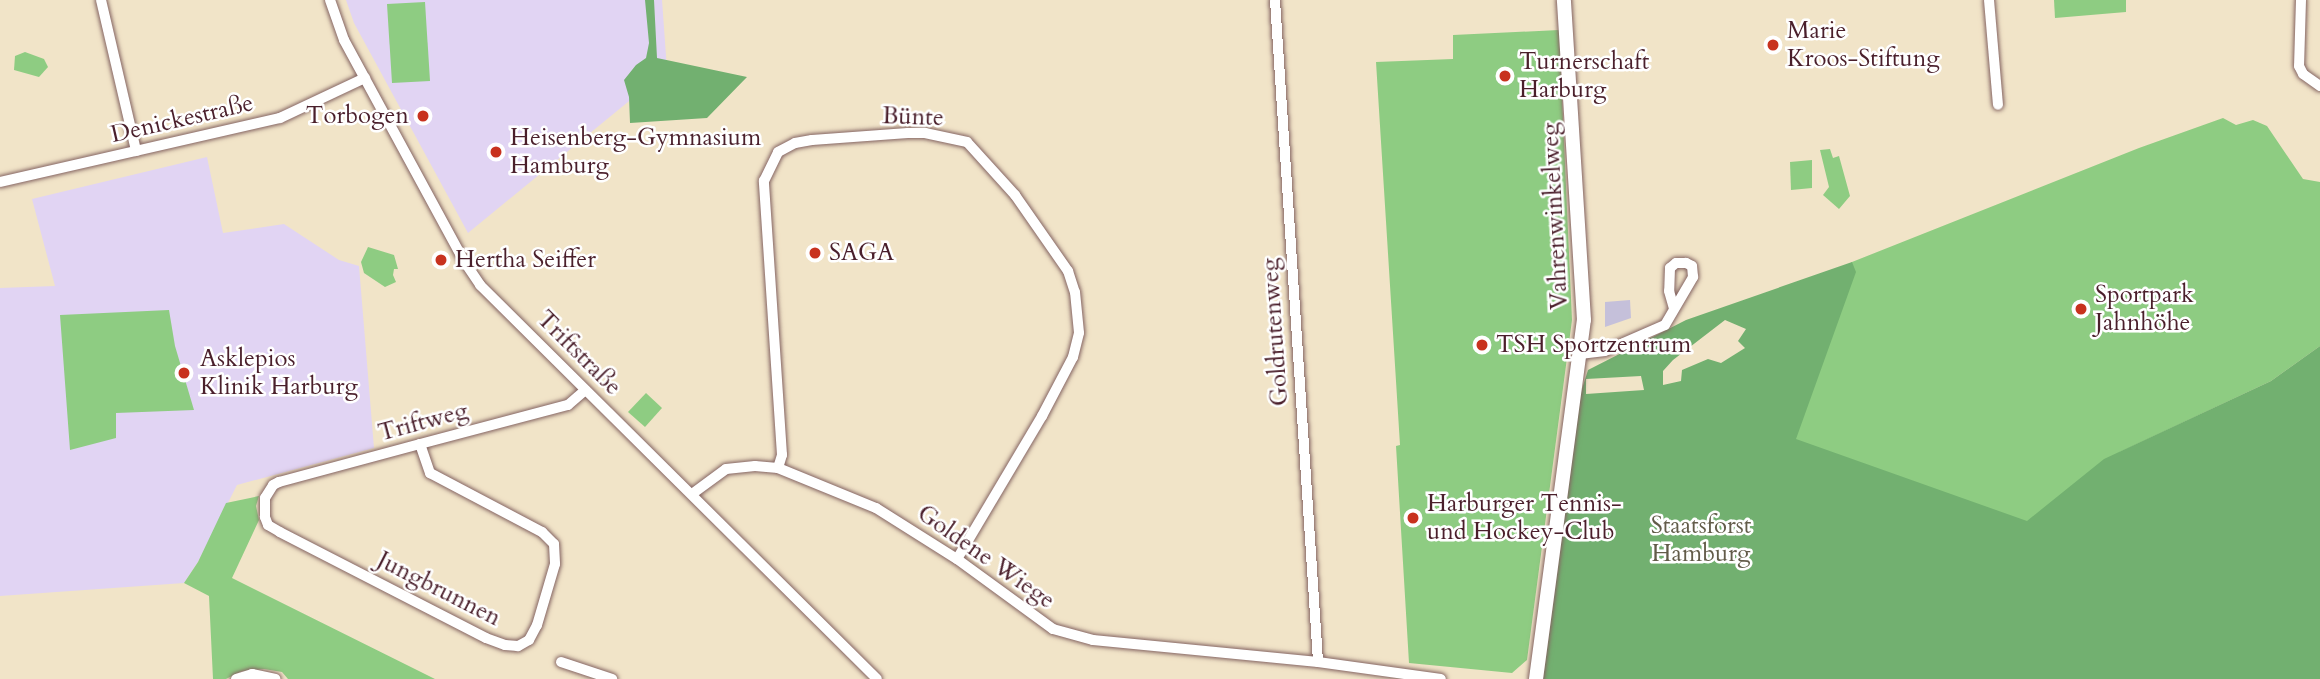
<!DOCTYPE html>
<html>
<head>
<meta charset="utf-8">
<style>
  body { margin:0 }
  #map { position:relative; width:2320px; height:679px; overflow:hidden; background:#f1e4c8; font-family:Cardo,serif }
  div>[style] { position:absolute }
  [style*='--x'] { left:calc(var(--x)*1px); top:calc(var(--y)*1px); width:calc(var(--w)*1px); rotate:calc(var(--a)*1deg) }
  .built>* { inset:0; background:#e1d4f3 }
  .industrial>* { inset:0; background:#c5c0da }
  .green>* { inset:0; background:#8ecc82 }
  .forest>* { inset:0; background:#72b070 }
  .roads { filter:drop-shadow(0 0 2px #846462) drop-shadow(0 0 2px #846462) }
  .minor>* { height:10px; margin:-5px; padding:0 5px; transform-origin:5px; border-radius:5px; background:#fff }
  .tertiary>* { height:14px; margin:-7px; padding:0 7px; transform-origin:7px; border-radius:7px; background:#fff }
  .dots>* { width:19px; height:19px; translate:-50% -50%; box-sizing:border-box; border:4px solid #fff; border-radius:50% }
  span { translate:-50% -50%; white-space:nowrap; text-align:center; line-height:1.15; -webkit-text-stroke:5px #fff; paint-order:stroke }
  .poi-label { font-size:24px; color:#4a1f2b }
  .left { translate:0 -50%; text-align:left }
  .right { translate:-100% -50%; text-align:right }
  .street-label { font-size:24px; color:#4a1f2b }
  .park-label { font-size:24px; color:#625c49 }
</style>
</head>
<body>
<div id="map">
  <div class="built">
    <i style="clip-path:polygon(346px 0,662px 0,667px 70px,468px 233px,354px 23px)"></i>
    <i style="clip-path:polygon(207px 157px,223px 233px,284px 224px,339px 260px,359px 266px,374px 448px,237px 485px,198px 562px,184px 583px,0 596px,0 288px,55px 286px,32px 199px)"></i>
  </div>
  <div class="industrial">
    <i style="clip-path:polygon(1630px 300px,1631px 318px,1605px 327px,1605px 302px)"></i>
  </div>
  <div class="green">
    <i style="clip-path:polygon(2054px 0,2126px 0,2126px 12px,2055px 18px)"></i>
    <i style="clip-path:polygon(425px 2px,430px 81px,392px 83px,387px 4px)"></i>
    <i style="clip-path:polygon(1559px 30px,1572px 320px,1527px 660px,1512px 673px,1409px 663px,1396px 446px,1400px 445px,1376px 62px,1453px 59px,1453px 35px)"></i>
    <i style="clip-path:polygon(25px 52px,44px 59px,48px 67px,39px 77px,14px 70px,15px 56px)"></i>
    <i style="clip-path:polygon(2223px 118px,2236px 125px,2253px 120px,2267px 126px,2303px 179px,2320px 182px,2320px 346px,2271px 381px,2120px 452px,2320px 679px,1545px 679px,1674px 388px,1759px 350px,1852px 262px,2139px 148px)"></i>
    <i style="clip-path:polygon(1830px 149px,1833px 158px,1839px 156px,1850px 196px,1839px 209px,1823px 195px,1829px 187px,1820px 150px)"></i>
    <i style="clip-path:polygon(1812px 160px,1812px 188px,1791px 190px,1790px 162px)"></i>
    <i style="clip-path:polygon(368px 247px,394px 255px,398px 269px,394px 269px,393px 275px,396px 282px,385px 287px,364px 273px,361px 262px)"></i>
    <i style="clip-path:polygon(169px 310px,175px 346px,194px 410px,116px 413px,116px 438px,70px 450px,60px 315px)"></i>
    <i style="clip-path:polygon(646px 393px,662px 408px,645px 427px,628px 412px)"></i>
    <i style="clip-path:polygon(259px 496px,256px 506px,259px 520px,232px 578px,435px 679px,288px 679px,282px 672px,264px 669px,242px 671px,226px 679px,213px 679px,209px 596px,184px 583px,198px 562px,226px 503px)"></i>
  </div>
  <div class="forest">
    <i style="clip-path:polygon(645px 0,654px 0,657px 58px,747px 77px,707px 118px,630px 123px,629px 97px,624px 80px,636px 65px,646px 58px,649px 43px)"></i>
    <i style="clip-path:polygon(evenodd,1852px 262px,1856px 272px,1796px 439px,2027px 521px,2104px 459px,2271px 381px,2320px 346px,2320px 679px,1543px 679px,1581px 392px,1588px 370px,1686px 320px,1852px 262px,1725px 320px,1746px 329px,1738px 341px,1745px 348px,1721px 363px,1708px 359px,1682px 370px,1681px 381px,1663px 385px,1663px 371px,1673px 360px,1725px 320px,1852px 262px,1641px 376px,1644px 390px,1586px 394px,1586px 379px,1641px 376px)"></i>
  </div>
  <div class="roads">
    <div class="minor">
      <i style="--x:101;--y:0;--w:155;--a:76.9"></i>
      <i style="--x:330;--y:0;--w:42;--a:70.7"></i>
      <i style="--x:344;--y:40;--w:251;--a:61.5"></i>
      <i style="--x:464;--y:261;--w:29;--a:56"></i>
      <i style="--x:480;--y:285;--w:559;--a:44.78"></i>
      <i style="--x:1275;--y:0;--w:663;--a:86.28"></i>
      <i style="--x:1989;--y:0;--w:105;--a:85.1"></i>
      <i style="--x:2301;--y:0;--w:66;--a:91.7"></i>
      <i style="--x:2299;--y:66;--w:9;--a:63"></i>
      <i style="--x:2303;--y:74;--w:21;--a:35"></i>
      <i style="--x:0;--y:182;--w:287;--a:-12.9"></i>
      <i style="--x:280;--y:118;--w:94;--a:-25.2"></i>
      <i style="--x:1580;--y:354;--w:25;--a:-7"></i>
      <i style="--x:1605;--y:351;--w:65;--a:-23.4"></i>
      <i style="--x:1665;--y:325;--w:56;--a:-59.7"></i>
      <i style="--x:1693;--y:277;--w:11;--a:-95"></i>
      <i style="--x:1692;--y:266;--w:7;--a:-153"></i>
      <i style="--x:1686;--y:263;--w:10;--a:180"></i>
      <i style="--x:1676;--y:263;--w:8;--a:140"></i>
      <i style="--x:1670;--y:268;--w:23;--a:92"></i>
      <i style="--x:1669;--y:291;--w:18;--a:74"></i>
      <i style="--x:420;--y:444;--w:31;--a:71"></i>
      <i style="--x:430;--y:473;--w:127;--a:27.8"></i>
      <i style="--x:542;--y:532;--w:17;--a:45"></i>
      <i style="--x:554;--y:544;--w:20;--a:87"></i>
      <i style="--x:555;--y:564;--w:64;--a:106.4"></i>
      <i style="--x:537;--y:625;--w:17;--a:118"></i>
      <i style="--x:529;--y:640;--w:13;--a:151"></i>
      <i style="--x:518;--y:646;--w:13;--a:-176"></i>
      <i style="--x:505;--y:645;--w:20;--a:-160"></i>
      <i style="--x:486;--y:638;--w:232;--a:-152.8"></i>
      <i style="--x:280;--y:532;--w:14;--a:-150"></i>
      <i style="--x:268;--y:525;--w:9;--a:-111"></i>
      <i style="--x:265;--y:517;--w:19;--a:-90"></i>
      <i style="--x:265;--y:498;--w:15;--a:-58"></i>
      <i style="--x:273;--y:485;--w:7;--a:-27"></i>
      <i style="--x:279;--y:482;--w:146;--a:-15.1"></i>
      <i style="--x:420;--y:444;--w:153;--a:-14.8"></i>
      <i style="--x:568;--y:405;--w:23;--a:-41"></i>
      <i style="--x:778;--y:468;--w:14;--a:-73"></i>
      <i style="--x:782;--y:455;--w:275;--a:-93.8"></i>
      <i style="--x:764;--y:181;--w:32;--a:-64"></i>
      <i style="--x:778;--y:152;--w:19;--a:-28"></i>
      <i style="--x:795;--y:143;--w:17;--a:-10"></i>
      <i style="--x:812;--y:140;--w:96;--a:-4.2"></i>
      <i style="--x:908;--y:133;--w:17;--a:0"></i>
      <i style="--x:925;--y:133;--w:43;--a:12.1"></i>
      <i style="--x:967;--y:142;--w:72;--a:47.8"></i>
      <i style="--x:1015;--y:195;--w:93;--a:55.1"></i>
      <i style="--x:1068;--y:271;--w:22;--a:72"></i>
      <i style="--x:1075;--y:292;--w:41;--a:84.4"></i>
      <i style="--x:1079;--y:333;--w:25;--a:104"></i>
      <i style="--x:1073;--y:357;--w:67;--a:117.7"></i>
      <i style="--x:1042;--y:416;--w:166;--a:120.7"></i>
      <i style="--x:692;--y:494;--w:42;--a:-36.3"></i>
      <i style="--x:726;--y:469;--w:29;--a:-6"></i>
      <i style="--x:755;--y:466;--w:23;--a:5"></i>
      <i style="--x:778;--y:468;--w:106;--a:22.2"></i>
      <i style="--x:876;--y:508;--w:96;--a:32.2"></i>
      <i style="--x:957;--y:559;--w:119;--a:36.1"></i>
      <i style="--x:1053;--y:629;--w:41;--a:15.4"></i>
      <i style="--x:1093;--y:640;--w:226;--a:5.6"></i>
      <i style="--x:1318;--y:662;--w:124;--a:7.9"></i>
      <i style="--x:561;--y:662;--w:54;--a:18.4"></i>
      <i style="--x:236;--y:679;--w:17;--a:-17"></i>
      <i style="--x:252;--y:674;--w:24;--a:12"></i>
    </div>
    <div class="tertiary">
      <i style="--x:1536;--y:679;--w:362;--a:-82.4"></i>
      <i style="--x:1584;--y:320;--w:321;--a:-93.6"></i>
    </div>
  </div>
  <div class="dots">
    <i style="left:1773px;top:45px;background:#c8321e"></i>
    <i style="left:1505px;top:76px;background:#c8321e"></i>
    <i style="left:423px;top:116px;background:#c8321e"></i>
    <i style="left:496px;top:152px;background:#c8321e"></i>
    <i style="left:815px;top:253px;background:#c8321e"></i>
    <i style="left:441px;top:260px;background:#c8321e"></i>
    <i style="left:2081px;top:309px;background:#c8321e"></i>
    <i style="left:1482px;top:345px;background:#c8321e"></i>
    <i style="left:184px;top:373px;background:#c8321e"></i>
    <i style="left:1413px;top:518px;background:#c8321e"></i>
  </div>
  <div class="poi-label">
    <span class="left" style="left:1787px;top:45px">Marie<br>Kroos-Stiftung</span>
    <span class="left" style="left:1519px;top:76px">Turnerschaft<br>Harburg</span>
    <span class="right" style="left:409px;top:116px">Torbogen</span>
    <span class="left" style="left:510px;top:152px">Heisenberg-Gymnasium<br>Hamburg</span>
    <span class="left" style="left:829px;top:253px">SAGA</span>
    <span class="left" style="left:455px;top:260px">Hertha Seiffer</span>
    <span class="left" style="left:2095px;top:309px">Sportpark<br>Jahnhöhe</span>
    <span class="left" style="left:1496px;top:345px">TSH Sportzentrum</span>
    <span class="left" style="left:200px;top:373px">Asklepios<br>Klinik Harburg</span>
    <span class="left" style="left:1427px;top:518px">Harburger Tennis-<br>und Hockey-Club</span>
  </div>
  <div class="street-label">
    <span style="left:913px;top:117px;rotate:2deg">Bünte</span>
    <span style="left:182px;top:119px;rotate:-13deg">Denickestraße</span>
    <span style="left:1555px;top:216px;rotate:-93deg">Vahrenwinkelweg</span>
    <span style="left:1275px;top:332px;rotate:-94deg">Goldrutenweg</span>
    <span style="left:579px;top:353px;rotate:45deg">Triftstraße</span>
    <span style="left:423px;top:422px;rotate:-15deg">Triftweg</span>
    <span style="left:986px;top:557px;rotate:35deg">Goldene Wiege</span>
    <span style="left:439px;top:589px;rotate:27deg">Jungbrunnen</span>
  </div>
  <div class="park-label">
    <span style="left:1701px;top:540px">Staatsforst<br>Hamburg</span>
  </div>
</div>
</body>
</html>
